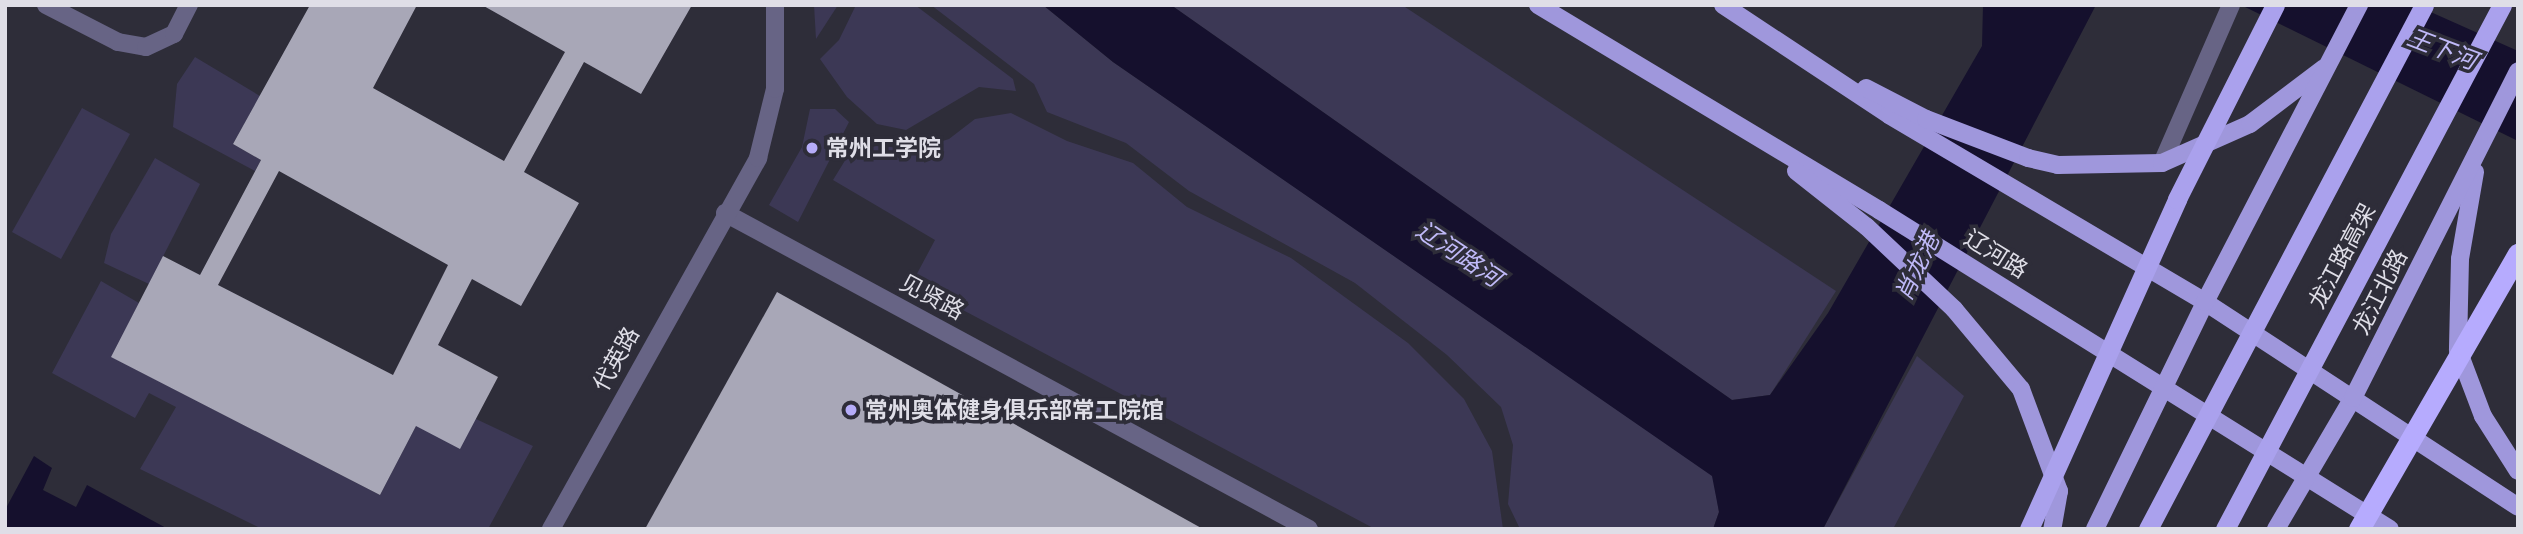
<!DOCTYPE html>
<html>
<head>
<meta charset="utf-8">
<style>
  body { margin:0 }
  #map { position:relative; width:2523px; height:534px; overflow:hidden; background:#2e2d39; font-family:Cabin,"Noto Sans SC",sans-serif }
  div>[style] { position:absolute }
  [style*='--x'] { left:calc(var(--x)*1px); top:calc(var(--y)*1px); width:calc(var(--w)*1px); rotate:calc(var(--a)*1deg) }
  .green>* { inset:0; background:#3c3855 }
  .water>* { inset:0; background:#15102d }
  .building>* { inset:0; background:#a8a7b7 }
  .service>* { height:18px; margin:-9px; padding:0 9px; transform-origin:9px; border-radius:9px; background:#676485 }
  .primary>* { height:18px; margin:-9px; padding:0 9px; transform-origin:9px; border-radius:9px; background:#9f97dc }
  .trunk-bridge>* { height:19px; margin:-9.5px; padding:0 9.5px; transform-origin:9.5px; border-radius:9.5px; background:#aaa1ed }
  .motorway-bridge>* { height:21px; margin:-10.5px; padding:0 10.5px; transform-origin:10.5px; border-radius:10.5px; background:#b6abfe }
  .dots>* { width:19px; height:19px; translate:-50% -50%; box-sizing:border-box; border:4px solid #2e2d39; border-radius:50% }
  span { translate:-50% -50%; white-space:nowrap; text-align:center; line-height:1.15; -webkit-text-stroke:7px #2e2d39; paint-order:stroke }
  .poi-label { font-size:23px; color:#dfdee7; font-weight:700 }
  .left { translate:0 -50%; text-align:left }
  .street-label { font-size:23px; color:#dfdee7 }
  .water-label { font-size:24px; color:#c0baf8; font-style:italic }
  .frame { position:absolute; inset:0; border:7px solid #dfdee7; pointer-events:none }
</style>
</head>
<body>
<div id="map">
  <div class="green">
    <i style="clip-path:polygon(814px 5px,838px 5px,816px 39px)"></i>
    <i style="clip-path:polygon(856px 5px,915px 5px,1013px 79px,1016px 91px,979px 87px,906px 130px,877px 124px,847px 97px,820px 59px,839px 40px)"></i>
    <i style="clip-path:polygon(931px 5px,1043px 5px,1113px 62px,1713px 476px,1719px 512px,1713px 529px,1520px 529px,1508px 504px,1513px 445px,1501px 407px,1447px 355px,1355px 283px,1189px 191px,1126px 143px,1047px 112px,1034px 84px)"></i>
    <i style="clip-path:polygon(1171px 5px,1402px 5px,1836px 291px,1770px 395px,1732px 400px)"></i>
    <i style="clip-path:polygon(195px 57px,260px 96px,233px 144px,261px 160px,255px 171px,173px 127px,177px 84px)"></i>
    <i style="clip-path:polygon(82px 108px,130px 134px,61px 259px,12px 232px)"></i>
    <i style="clip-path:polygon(810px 109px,835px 109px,849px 122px,798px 222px,769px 205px,802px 147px)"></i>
    <i style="clip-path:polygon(1011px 113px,1067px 141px,1133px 163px,1187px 207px,1291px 258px,1408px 343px,1464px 399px,1492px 451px,1503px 529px,1375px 529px,912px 283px,935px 240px,833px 180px,849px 154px,876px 146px,917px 149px,949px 139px,975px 119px)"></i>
    <i style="clip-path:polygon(155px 158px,200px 184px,149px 284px,104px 263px,111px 234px)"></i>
    <i style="clip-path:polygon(101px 281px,139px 303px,112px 357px,380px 495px,416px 426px,476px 419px,533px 446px,488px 529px,262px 529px,140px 469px,176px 407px,149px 393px,135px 418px,52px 373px)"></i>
    <i style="clip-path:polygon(1917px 356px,1964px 396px,1893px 529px,1823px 529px)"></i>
  </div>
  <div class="water">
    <i style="clip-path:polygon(1043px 5px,1171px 5px,1732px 400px,1770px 395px,1828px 313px,1982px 46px,1983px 5px,2096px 5px,1823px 529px,1713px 529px,1719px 512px,1712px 476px,1113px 62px)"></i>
    <i style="clip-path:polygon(2241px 5px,2415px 5px,2518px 51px,2518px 141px)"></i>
    <i style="clip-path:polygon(34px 456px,52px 468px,43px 490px,76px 507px,87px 485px,168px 529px,5px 529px,5px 510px)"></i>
  </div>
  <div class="building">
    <i style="clip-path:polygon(evenodd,310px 5px,417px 5px,373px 88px,504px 161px,565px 52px,482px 5px,692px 5px,641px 94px,584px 62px,524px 172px,579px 203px,521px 306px,472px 279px,438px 345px,498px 377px,460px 449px,416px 426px,380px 495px,111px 357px,163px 256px,200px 275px,261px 160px,233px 144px,310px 5px,279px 171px,448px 265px,393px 375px,218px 285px,279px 171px)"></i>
    <i style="clip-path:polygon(777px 292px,1203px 529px,645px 529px)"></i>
  </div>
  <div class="service">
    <i style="--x:46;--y:5;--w:81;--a:27.2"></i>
    <i style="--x:118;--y:42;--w:28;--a:10"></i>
    <i style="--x:146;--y:47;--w:31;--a:-25"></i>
    <i style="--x:174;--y:34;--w:33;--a:-63"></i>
    <i style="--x:2162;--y:163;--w:172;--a:-66.4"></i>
    <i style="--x:725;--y:213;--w:664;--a:28.42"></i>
    <i style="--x:551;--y:529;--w:425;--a:-60.8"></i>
    <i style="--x:758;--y:158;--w:71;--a:-76.2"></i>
    <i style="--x:775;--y:89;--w:84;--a:-90"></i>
  </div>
  <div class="primary">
    <i style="--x:1538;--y:5;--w:398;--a:31"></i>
    <i style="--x:1879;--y:210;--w:602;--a:31.98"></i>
    <i style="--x:1723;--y:5;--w:199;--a:33.5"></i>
    <i style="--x:1889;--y:115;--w:367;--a:30.6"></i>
    <i style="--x:2205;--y:302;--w:374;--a:33.2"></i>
    <i style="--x:1866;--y:88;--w:68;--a:27.3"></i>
    <i style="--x:1926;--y:119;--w:109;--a:20.9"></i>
    <i style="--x:2028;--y:158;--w:31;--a:13"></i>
    <i style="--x:2058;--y:165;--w:104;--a:-1.1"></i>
    <i style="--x:2162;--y:163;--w:96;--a:-23.9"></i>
    <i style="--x:2250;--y:124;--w:93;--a:-37.1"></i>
    <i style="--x:1796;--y:171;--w:90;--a:38.3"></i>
    <i style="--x:1867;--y:227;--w:120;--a:43.3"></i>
    <i style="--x:1954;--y:309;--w:104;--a:50.1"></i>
    <i style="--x:2021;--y:389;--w:109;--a:69.6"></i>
    <i style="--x:2059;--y:491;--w:39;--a:100"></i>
    <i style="--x:2475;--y:172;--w:88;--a:99.8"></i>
    <i style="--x:2460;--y:259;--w:91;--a:91.3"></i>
    <i style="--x:2458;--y:350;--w:71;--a:69.3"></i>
    <i style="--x:2483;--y:416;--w:65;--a:57.5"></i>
    <i style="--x:2095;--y:529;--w:252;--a:-64.1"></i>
    <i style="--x:2205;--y:302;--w:335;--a:-62.6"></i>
    <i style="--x:2276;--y:529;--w:152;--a:-59.6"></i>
    <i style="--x:2353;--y:398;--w:366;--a:-63.2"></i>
  </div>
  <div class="trunk-bridge">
    <i style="--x:2029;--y:529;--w:362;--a:-65.8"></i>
    <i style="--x:2177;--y:199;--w:217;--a:-63.2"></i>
    <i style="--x:2148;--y:529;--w:592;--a:-62.22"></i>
    <i style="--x:2225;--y:529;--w:593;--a:-62.14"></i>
  </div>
  <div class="motorway-bridge">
    <i style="--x:2359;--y:529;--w:318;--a:-60"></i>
  </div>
  <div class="dots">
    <i style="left:812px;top:148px;background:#b5acf8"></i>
    <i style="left:851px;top:410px;background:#b5acf8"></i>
  </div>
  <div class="poi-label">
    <span class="left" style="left:826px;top:148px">常州工学院</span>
    <span class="left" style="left:865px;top:410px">常州奥体健身俱乐部常工院馆</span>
  </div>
  <div class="street-label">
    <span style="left:1996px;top:254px;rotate:32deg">辽河路</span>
    <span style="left:2342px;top:256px;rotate:-62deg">龙江路高架</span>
    <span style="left:2380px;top:292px;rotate:-63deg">龙江北路</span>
    <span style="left:932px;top:297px;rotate:28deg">见贤路</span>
    <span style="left:616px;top:359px;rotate:-61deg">代英路</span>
  </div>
  <div class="water-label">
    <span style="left:2442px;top:49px;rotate:21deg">王下河</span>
    <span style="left:1459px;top:254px;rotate:34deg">辽河路河</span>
    <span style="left:1917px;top:267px;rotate:-65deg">肖龙港</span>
  </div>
  <div class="frame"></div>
</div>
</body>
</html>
